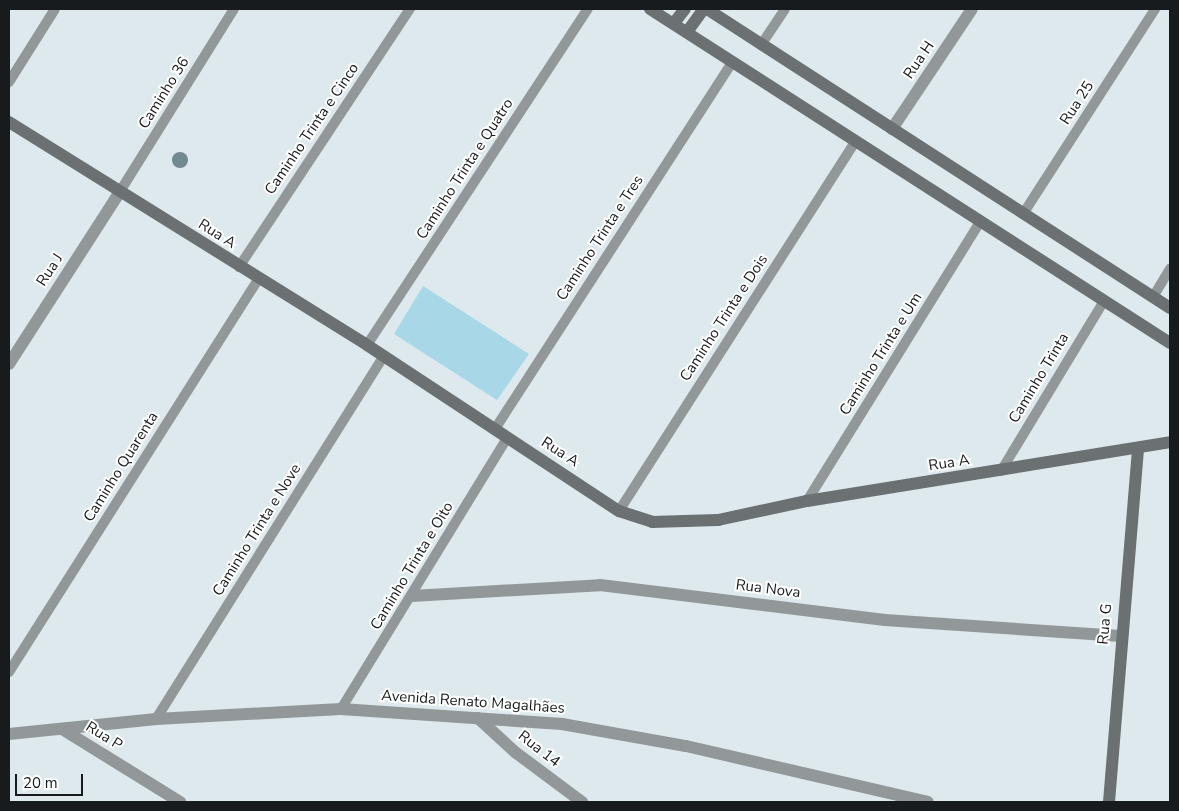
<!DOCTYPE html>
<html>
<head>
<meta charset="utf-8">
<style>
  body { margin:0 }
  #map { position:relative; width:1179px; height:811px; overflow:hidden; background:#dde9ec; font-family:"Nunito Sans",sans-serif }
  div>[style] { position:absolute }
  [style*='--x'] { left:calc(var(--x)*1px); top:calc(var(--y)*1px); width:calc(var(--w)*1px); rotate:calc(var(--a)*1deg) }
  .green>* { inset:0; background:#a8d8e7 }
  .lane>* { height:10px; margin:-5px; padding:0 5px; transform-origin:5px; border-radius:5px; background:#929799 }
  .street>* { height:12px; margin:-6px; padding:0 6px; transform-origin:6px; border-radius:6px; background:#929799 }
  .secondary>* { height:12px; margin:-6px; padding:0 6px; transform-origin:6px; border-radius:6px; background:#6b7173 }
  .trees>* { width:16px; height:16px; margin:-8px; border-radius:50%; background:#718990 }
  span { translate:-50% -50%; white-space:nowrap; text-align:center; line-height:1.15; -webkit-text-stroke:4px #fff; paint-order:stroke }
  .street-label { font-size:15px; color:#181b1d }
  .frame { position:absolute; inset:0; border:10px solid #181b1d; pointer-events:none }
  .scale { position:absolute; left:15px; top:774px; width:68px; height:22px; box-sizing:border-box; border:2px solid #181b1d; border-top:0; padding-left:6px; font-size:15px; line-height:18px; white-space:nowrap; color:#181b1d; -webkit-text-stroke:4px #fff; paint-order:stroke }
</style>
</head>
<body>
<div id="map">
  <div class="green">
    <i style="clip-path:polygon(423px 286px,529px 354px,497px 400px,394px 334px)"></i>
  </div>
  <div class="lane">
    <i style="--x:761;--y:45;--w:43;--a:-56.3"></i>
    <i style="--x:9;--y:82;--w:86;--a:-57.8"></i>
    <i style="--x:119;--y:193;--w:217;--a:-58"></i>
    <i style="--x:1023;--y:214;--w:244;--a:-57.2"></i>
    <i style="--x:239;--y:267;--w:310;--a:-56.5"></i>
    <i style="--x:1153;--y:297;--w:33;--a:-59"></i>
    <i style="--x:367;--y:345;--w:402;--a:-56.7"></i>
    <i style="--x:495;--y:429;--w:437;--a:-57.1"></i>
    <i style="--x:1001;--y:471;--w:199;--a:-58.8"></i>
    <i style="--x:807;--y:501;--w:328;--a:-58.2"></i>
    <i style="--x:619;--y:511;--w:438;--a:-57.4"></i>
    <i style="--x:9;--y:672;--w:465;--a:-57.6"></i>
    <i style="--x:341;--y:709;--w:319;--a:-58.5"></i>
    <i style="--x:156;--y:719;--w:429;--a:-57.9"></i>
  </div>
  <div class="street">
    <i style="--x:892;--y:129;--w:144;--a:-56.3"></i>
    <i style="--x:9;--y:364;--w:203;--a:-57.2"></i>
    <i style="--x:412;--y:596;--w:188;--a:-3.3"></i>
    <i style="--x:600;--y:585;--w:287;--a:7"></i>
    <i style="--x:885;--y:620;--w:236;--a:3.9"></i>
    <i style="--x:478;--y:718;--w:50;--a:42.6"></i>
    <i style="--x:515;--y:752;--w:84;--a:36.7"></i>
    <i style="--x:62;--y:729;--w:139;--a:31.7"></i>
    <i style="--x:9;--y:734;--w:148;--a:-5.8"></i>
    <i style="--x:156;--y:719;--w:185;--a:-3.1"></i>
    <i style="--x:341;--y:709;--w:222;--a:3.9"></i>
    <i style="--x:562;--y:724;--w:126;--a:10.1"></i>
    <i style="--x:686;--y:746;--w:248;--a:13"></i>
  </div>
  <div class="secondary">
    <i style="--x:650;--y:9;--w:618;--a:32.71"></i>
    <i style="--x:707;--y:9;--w:551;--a:32.85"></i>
    <i style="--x:674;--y:23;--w:18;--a:-52"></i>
    <i style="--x:687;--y:32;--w:29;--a:-54"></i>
    <i style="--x:9;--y:122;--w:422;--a:31.9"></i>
    <i style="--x:367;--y:345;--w:302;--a:33.4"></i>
    <i style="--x:619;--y:511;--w:35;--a:18"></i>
    <i style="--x:652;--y:522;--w:66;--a:-1.7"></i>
    <i style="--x:718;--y:520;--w:91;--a:-12.1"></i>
    <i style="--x:807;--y:501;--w:368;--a:-9.2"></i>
    <i style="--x:1109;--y:802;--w:355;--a:-85.3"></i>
  </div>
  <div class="trees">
    <i style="left:180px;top:160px"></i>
  </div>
  <div class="street-label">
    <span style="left:919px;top:60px;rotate:-56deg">Rua H</span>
    <span style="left:164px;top:93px;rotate:-58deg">Caminho 36</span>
    <span style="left:1077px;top:103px;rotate:-57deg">Rua 25</span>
    <span style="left:312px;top:129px;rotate:-56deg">Caminho Trinta e Cinco</span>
    <span style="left:465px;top:169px;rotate:-57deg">Caminho Trinta e Quatro</span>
    <span style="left:217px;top:234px;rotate:32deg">Rua A</span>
    <span style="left:600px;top:238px;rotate:-57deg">Caminho Trinta e Tres</span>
    <span style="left:50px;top:270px;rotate:-57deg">Rua J</span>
    <span style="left:724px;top:318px;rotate:-57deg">Caminho Trinta e Dois</span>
    <span style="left:881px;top:354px;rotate:-58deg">Caminho Trinta e Um</span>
    <span style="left:1039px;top:378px;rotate:-59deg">Caminho Trinta</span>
    <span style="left:560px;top:452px;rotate:33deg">Rua A</span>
    <span style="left:949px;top:463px;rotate:-9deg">Rua A</span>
    <span style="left:121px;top:467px;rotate:-58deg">Caminho Quarenta</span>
    <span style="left:257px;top:530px;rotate:-58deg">Caminho Trinta e Nove</span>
    <span style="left:412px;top:566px;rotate:-59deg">Caminho Trinta e Oito</span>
    <span style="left:768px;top:589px;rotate:7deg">Rua Nova</span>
    <span style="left:1105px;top:624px;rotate:-85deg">Rua G</span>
    <span style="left:473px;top:702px;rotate:4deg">Avenida Renato Magalhães</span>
    <span style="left:104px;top:736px;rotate:32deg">Rua P</span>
    <span style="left:539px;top:749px;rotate:38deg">Rua 14</span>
  </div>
  <div class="frame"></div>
  <div class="scale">20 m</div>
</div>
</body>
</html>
